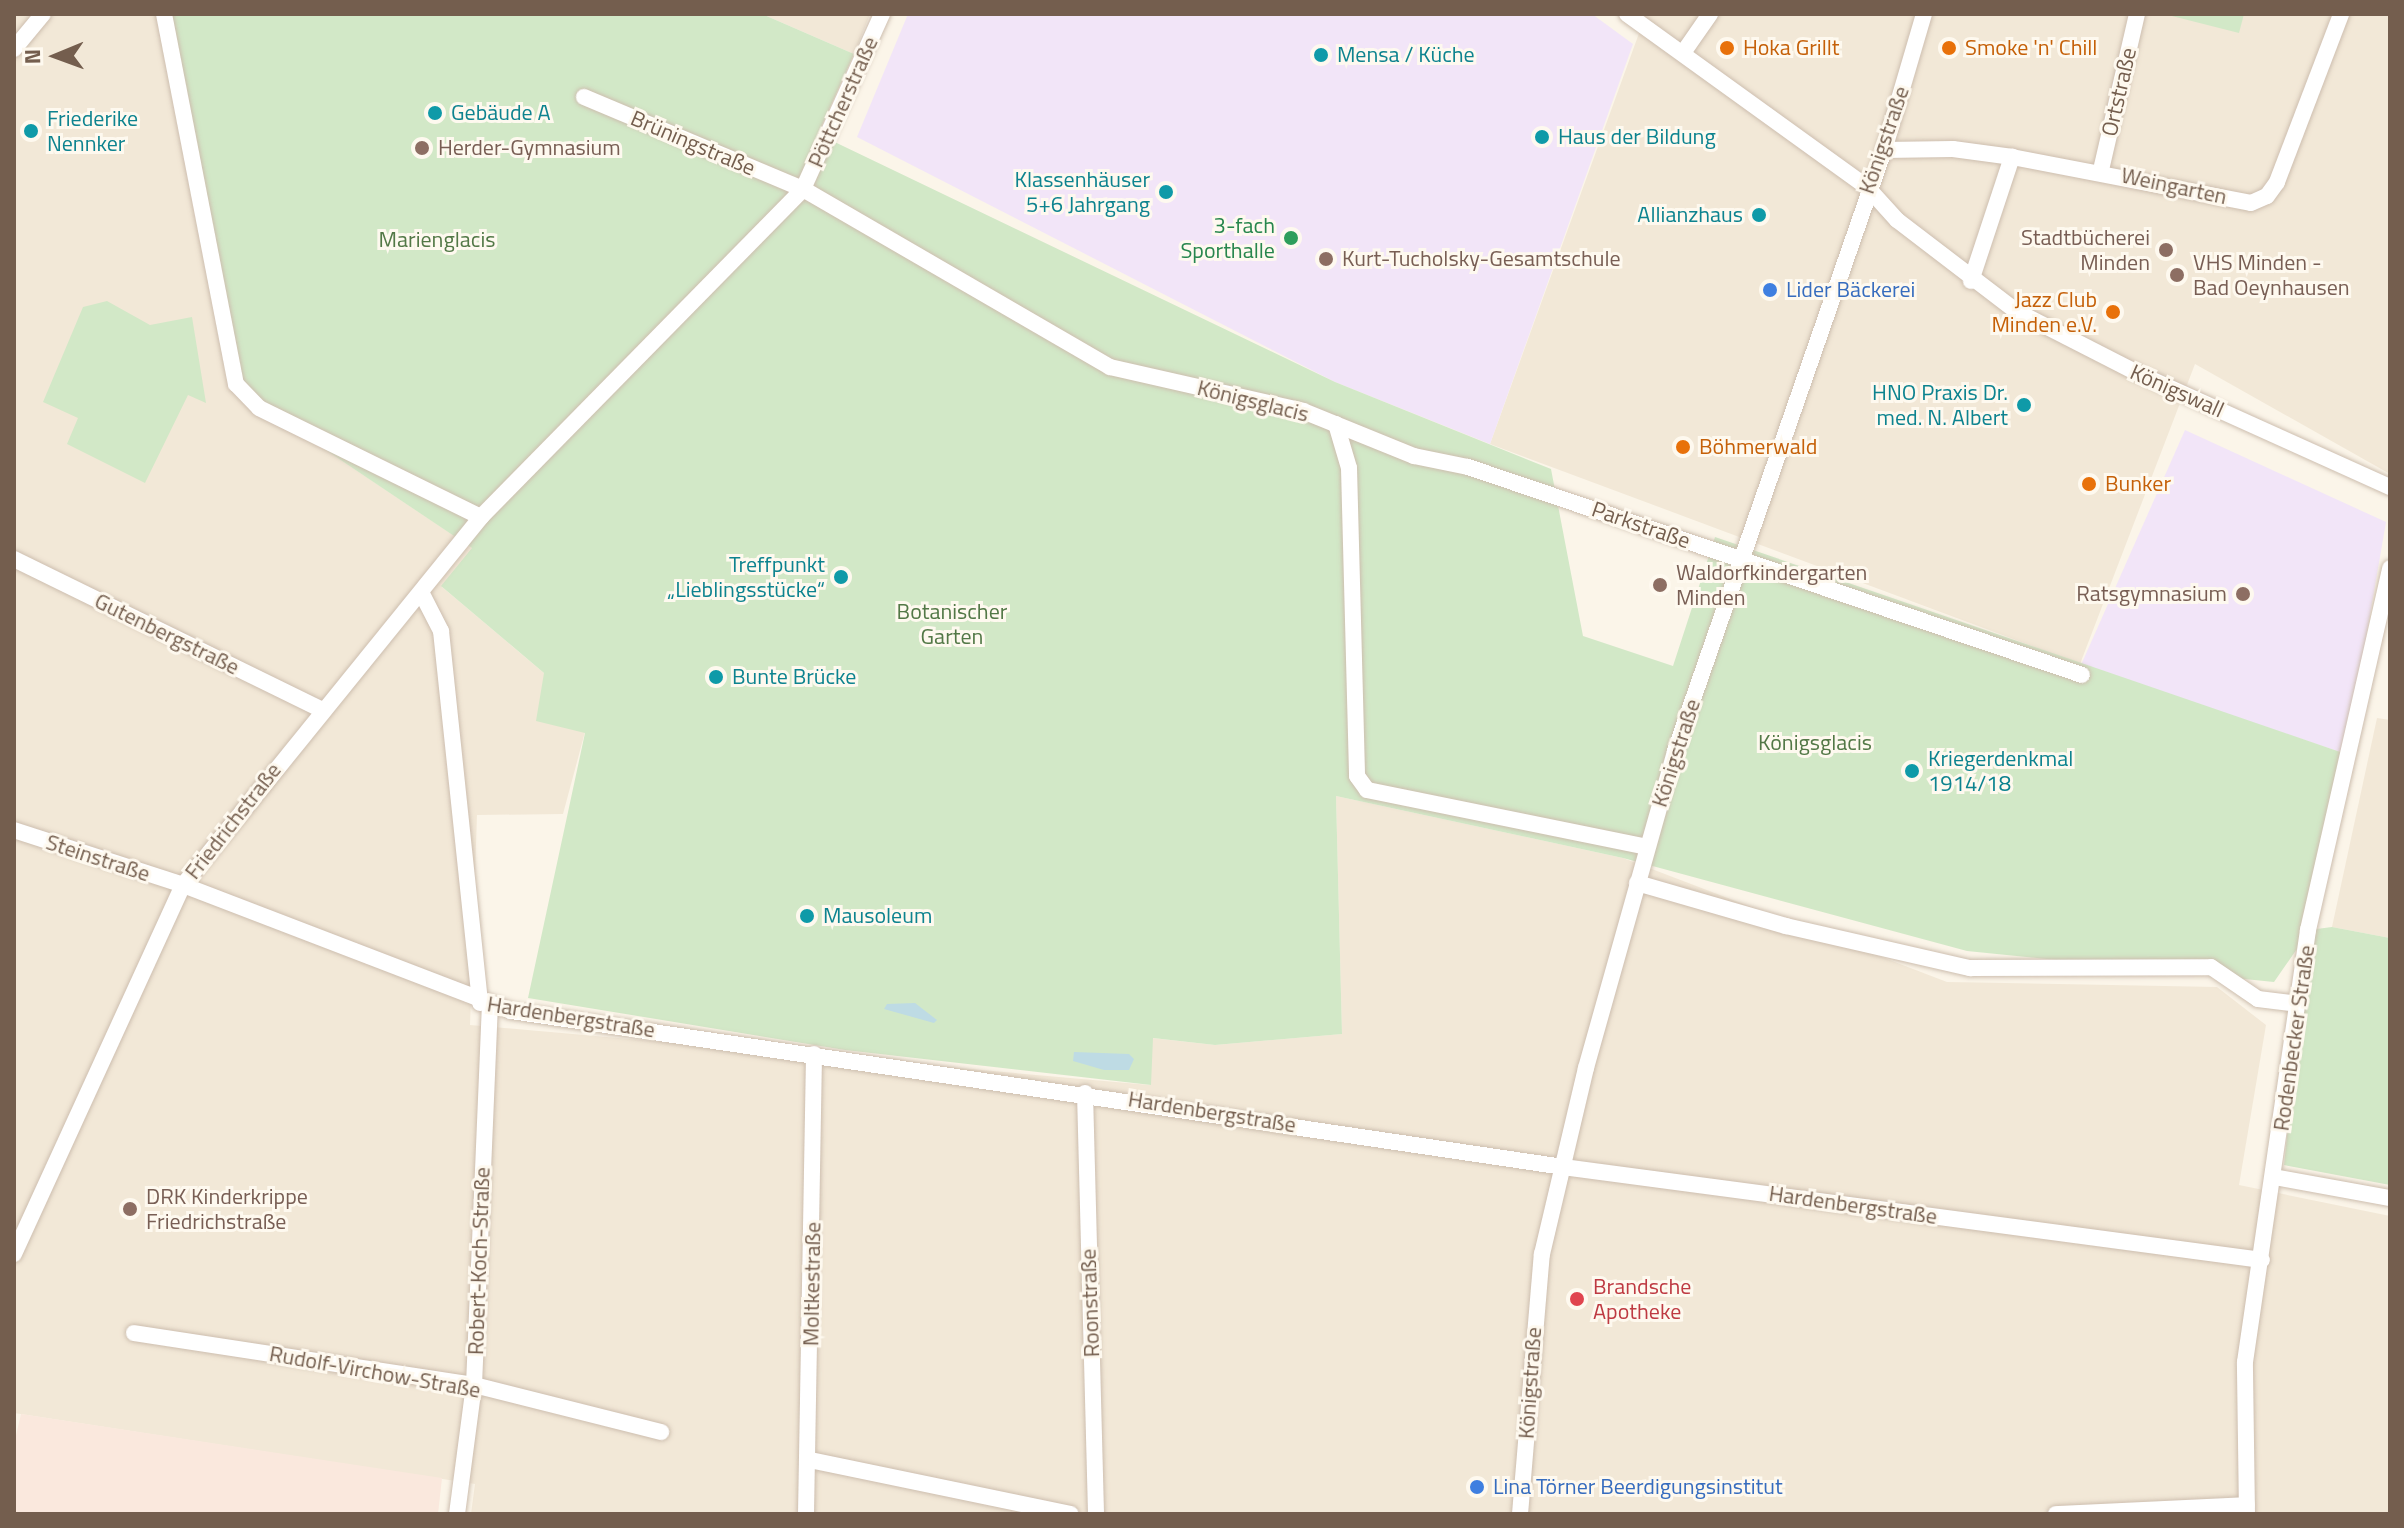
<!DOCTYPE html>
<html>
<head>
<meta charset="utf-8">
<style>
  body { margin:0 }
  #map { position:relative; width:2404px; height:1528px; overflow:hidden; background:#fbf5e9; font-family:"Titillium Web",sans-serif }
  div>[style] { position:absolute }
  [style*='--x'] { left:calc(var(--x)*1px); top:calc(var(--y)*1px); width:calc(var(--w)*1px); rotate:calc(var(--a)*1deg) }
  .residential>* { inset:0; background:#f2e8d7 }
  .commercial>* { inset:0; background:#fae8dd }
  .education>* { inset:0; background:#f2e5f8 }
  .green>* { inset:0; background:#d2e8c7 }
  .water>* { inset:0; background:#bedbe4 }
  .roads { filter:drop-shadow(0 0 2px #cdbeaf) drop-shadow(0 0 2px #cdbeaf) }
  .minor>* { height:16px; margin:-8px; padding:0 8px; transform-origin:8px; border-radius:8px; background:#fff }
  .dots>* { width:22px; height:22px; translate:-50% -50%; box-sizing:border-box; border:4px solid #fef9ef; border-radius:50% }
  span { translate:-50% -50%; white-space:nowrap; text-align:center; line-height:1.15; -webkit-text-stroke:6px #fef9ef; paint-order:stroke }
  .food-label { font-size:22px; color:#c56008 }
  .left { translate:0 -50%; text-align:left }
  .right { translate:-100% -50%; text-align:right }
  .culture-label { font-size:22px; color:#0d838f }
  .street-label { font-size:22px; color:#745e4e }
  .education-label { font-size:22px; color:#785e54 }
  .leisure-label { font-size:22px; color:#27864d }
  .park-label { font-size:22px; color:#527846 }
  .shop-label { font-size:22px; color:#366cbe }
  .health-label { font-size:22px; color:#be3a42 }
  .frame { position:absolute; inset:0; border:16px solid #745e4e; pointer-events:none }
  .north { position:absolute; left:16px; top:16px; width:80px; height:80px; -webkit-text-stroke:6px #fef9ef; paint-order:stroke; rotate:269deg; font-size:22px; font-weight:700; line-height:32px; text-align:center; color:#745e4e }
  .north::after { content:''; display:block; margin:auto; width:28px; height:36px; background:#745e4e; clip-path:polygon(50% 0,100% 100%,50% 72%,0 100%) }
</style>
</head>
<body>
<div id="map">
  <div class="residential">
    <i style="clip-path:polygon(14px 14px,171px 14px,230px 386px,474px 549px,442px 587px,544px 673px,585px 732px,563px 814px,477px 815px,470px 1025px,1150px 1085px,1152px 1038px,1215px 1045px,1342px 1034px,1336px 796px,1623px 858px,1947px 982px,2217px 987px,2266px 1025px,2239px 1185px,2390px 1216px,2390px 1514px,471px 1514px,475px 1484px,14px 1413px)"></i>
    <i style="clip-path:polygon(762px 14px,870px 14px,854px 54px)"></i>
    <i style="clip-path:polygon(1646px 14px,2390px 14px,2390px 474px,2195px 364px,2080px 664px,1490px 444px)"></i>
    <i style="clip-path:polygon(2377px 718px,2390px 720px,2390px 938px,2332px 927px)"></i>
  </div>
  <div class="commercial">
    <i style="clip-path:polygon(21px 1414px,442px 1478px,438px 1514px,14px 1514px,14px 1444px)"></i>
  </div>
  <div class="education">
    <i style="clip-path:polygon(908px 14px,1592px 14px,1633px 44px,1490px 444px,1335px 382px,857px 137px)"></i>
    <i style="clip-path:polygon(2185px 430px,2386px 522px,2346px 754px,2081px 665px)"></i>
  </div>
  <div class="green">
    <i style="clip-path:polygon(171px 14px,762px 14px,854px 54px,818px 134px,1335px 382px,1551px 469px,1583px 636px,1673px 666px,1715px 537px,2346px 754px,2309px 930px,2332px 927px,2390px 938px,2390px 1185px,2284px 1165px,2308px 933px,2274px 982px,1967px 951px,1623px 858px,1336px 796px,1342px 1034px,1215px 1045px,1153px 1038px,1151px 1085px,845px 1050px,528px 998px,585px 733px,536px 721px,544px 673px,441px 586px,472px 548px,230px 386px)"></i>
    <i style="clip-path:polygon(2164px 14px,2244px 14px,2239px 33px)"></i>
    <i style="clip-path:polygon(107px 301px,150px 325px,192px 317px,206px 403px,188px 395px,145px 483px,67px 444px,78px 418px,43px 402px,83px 307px)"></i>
  </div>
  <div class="water">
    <i style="clip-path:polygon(915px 1003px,937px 1020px,934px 1023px,884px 1009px,887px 1004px)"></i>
    <i style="clip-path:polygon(1074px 1052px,1129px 1054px,1134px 1059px,1129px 1070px,1104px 1070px,1073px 1061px)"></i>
  </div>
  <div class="roads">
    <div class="minor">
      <i style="--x:164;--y:14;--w:377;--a:79"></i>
      <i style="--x:236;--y:384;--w:33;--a:46"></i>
      <i style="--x:259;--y:408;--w:247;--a:26.2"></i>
      <i style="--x:1627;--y:14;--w:297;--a:35.8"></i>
      <i style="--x:1868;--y:188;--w:43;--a:47.8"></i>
      <i style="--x:1897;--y:220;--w:150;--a:37.4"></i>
      <i style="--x:2016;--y:311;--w:134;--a:27.1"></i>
      <i style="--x:2135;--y:372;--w:280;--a:24.3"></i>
      <i style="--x:14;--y:49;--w:45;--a:-50.4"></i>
      <i style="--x:1685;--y:50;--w:44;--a:-55.2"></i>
      <i style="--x:584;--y:97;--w:238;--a:22.8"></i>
      <i style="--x:803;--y:189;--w:355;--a:30.1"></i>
      <i style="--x:1110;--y:367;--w:198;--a:12.8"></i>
      <i style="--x:1303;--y:411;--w:120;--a:22.1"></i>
      <i style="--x:1414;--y:456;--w:55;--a:11.5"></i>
      <i style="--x:1468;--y:467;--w:648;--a:18.71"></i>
      <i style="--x:1884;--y:150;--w:69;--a:-0.8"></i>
      <i style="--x:1953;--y:149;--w:60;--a:7.7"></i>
      <i style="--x:2012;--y:157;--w:243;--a:10.9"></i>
      <i style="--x:2251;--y:203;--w:17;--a:-24"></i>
      <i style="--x:2267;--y:196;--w:17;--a:-54"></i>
      <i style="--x:2277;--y:182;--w:180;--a:-69.1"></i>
      <i style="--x:2101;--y:170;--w:160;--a:-77"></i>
      <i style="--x:1971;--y:281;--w:131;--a:-71.7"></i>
      <i style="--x:1336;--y:424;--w:46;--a:73.5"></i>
      <i style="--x:1349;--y:468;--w:308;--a:88.5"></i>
      <i style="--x:1357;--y:776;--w:17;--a:54"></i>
      <i style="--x:1367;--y:790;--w:285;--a:11.5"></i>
      <i style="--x:14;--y:559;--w:341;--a:26.1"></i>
      <i style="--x:422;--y:594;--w:42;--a:62.8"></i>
      <i style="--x:441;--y:631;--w:374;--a:84"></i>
      <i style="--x:14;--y:830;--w:178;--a:18"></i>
      <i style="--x:183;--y:885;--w:351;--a:21"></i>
      <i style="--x:511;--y:1011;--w:1064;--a:8.43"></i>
      <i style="--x:1563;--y:1167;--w:705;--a:7.58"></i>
      <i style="--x:1637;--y:883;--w:155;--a:16.1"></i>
      <i style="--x:1786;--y:926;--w:189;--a:12.9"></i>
      <i style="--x:1970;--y:968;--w:241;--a:-0.2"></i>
      <i style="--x:2211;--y:967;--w:57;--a:34.2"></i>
      <i style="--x:2258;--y:999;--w:39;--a:7"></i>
      <i style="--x:1085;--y:1093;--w:421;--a:88.5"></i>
      <i style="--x:2274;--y:1177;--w:118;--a:10.3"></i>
      <i style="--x:14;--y:1254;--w:406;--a:-65.4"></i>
      <i style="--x:183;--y:885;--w:474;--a:-51"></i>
      <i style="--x:481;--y:517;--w:460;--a:-45.5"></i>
      <i style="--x:803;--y:189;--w:192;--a:-65.7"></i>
      <i style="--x:134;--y:1333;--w:344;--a:8.7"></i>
      <i style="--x:474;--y:1385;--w:193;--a:14.1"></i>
      <i style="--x:810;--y:1460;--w:266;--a:11.7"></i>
      <i style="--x:457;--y:1514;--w:130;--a:-82.5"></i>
      <i style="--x:474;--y:1385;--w:379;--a:-87.6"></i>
      <i style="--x:806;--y:1514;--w:460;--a:-89"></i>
      <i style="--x:1520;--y:1514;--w:261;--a:-85.2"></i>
      <i style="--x:1542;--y:1254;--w:191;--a:-76.7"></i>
      <i style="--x:1586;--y:1068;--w:329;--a:-74.3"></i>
      <i style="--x:1675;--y:751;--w:636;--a:-70.82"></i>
      <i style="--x:1884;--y:150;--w:142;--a:-73.6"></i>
      <i style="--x:2056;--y:1514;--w:191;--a:-2.7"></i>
      <i style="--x:2247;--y:1514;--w:152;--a:-90.8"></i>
      <i style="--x:2245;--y:1362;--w:437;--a:-81.7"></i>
      <i style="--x:2308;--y:930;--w:371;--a:-77.2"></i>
    </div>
  </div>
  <div class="dots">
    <i style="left:1727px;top:48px;background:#e8710a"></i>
    <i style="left:1949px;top:48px;background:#e8710a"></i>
    <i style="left:1321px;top:55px;background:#0f9aa8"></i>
    <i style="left:435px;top:113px;background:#0f9aa8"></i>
    <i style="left:31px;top:131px;background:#0f9aa8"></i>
    <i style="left:1542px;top:137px;background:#0f9aa8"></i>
    <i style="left:422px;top:148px;background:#8d6e63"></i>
    <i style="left:1166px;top:192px;background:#0f9aa8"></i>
    <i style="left:1759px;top:215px;background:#0f9aa8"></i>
    <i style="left:1291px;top:238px;background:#2e9e5b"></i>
    <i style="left:2166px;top:250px;background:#8d6e63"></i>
    <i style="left:1326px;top:259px;background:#8d6e63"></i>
    <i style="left:2177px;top:275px;background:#8d6e63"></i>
    <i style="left:1770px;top:290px;background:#3f7fe0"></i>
    <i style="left:2113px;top:312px;background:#e8710a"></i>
    <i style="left:2024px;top:405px;background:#0f9aa8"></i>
    <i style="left:1683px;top:447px;background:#e8710a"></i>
    <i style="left:2089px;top:484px;background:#e8710a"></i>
    <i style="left:841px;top:577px;background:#0f9aa8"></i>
    <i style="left:1660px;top:585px;background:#8d6e63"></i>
    <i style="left:2243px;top:594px;background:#8d6e63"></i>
    <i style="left:716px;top:677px;background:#0f9aa8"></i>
    <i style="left:1912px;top:771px;background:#0f9aa8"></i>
    <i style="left:807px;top:916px;background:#0f9aa8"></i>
    <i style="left:130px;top:1209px;background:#8d6e63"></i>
    <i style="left:1577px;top:1299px;background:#e0444e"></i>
    <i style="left:1477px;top:1487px;background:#3f7fe0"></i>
  </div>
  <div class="food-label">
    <span class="left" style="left:1743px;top:48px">Hoka Grillt</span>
    <span class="left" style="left:1965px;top:48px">Smoke 'n' Chill</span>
    <span class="right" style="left:2097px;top:312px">Jazz Club<br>Minden e.V.</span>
    <span class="left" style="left:1699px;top:447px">Böhmerwald</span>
    <span class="left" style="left:2105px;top:484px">Bunker</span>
  </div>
  <div class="culture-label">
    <span class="left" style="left:1337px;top:55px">Mensa / Küche</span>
    <span class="left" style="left:451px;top:113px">Gebäude A</span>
    <span class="left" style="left:47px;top:131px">Friederike<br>Nennker</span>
    <span class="left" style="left:1558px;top:137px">Haus der Bildung</span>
    <span class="right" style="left:1150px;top:192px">Klassenhäuser<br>5+6 Jahrgang</span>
    <span class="right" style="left:1743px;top:215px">Allianzhaus</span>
    <span class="right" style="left:2008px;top:405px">HNO Praxis Dr.<br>med. N. Albert</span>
    <span class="right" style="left:825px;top:577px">Treffpunkt<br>„Lieblingsstücke“</span>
    <span class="left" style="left:732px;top:677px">Bunte Brücke</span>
    <span class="left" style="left:1928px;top:771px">Kriegerdenkmal<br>1914/18</span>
    <span class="left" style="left:823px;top:916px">Mausoleum</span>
  </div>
  <div class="street-label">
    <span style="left:2119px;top:92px;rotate:-77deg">Ortstraße</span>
    <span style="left:843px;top:102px;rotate:-66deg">Pöttcherstraße</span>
    <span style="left:1884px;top:140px;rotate:-71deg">Königstraße</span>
    <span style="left:693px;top:143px;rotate:23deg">Brüningstraße</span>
    <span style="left:2174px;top:186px;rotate:12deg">Weingarten</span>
    <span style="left:2177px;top:391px;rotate:24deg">Königswall</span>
    <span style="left:1253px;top:401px;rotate:14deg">Königsglacis</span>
    <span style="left:1641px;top:525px;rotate:19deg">Parkstraße</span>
    <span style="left:167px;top:634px;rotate:26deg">Gutenbergstraße</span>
    <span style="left:1676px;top:753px;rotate:-72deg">Königstraße</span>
    <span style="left:233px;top:821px;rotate:-52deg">Friedrichstraße</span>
    <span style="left:98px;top:858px;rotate:18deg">Steinstraße</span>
    <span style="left:571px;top:1017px;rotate:9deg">Hardenbergstraße</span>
    <span style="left:2294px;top:1038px;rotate:-82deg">Rodenbecker Straße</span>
    <span style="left:1212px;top:1112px;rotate:9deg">Hardenbergstraße</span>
    <span style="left:1853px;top:1205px;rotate:8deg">Hardenbergstraße</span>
    <span style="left:479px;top:1261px;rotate:-88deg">Robert-Koch-Straße</span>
    <span style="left:812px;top:1284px;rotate:-89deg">Moltkestraße</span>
    <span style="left:1090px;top:1303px;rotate:-92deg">Roonstraße</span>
    <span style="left:375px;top:1372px;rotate:10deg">Rudolf-Virchow-Straße</span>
    <span style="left:1530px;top:1383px;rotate:-86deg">Königstraße</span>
  </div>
  <div class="education-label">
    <span class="left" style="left:438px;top:148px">Herder-Gymnasium</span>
    <span class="right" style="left:2150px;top:250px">Stadtbücherei<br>Minden</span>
    <span class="left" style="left:1342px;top:259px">Kurt-Tucholsky-Gesamtschule</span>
    <span class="left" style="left:2193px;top:275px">VHS Minden -<br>Bad Oeynhausen</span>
    <span class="left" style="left:1676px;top:585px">Waldorfkindergarten<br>Minden</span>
    <span class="right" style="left:2227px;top:594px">Ratsgymnasium</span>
    <span class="left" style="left:146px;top:1209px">DRK Kinderkrippe<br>Friedrichstraße</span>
  </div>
  <div class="leisure-label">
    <span class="right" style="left:1275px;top:238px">3-fach<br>Sporthalle</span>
  </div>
  <div class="park-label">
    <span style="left:437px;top:240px">Marienglacis</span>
    <span style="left:952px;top:624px">Botanischer<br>Garten</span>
    <span style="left:1815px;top:743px">Königsglacis</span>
  </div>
  <div class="shop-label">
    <span class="left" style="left:1786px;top:290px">Lider Bäckerei</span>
    <span class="left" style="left:1493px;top:1487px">Lina Törner Beerdigungsinstitut</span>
  </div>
  <div class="health-label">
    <span class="left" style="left:1593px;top:1299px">Brandsche<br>Apotheke</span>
  </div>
  <div class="frame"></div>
  <div class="north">N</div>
</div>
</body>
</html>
